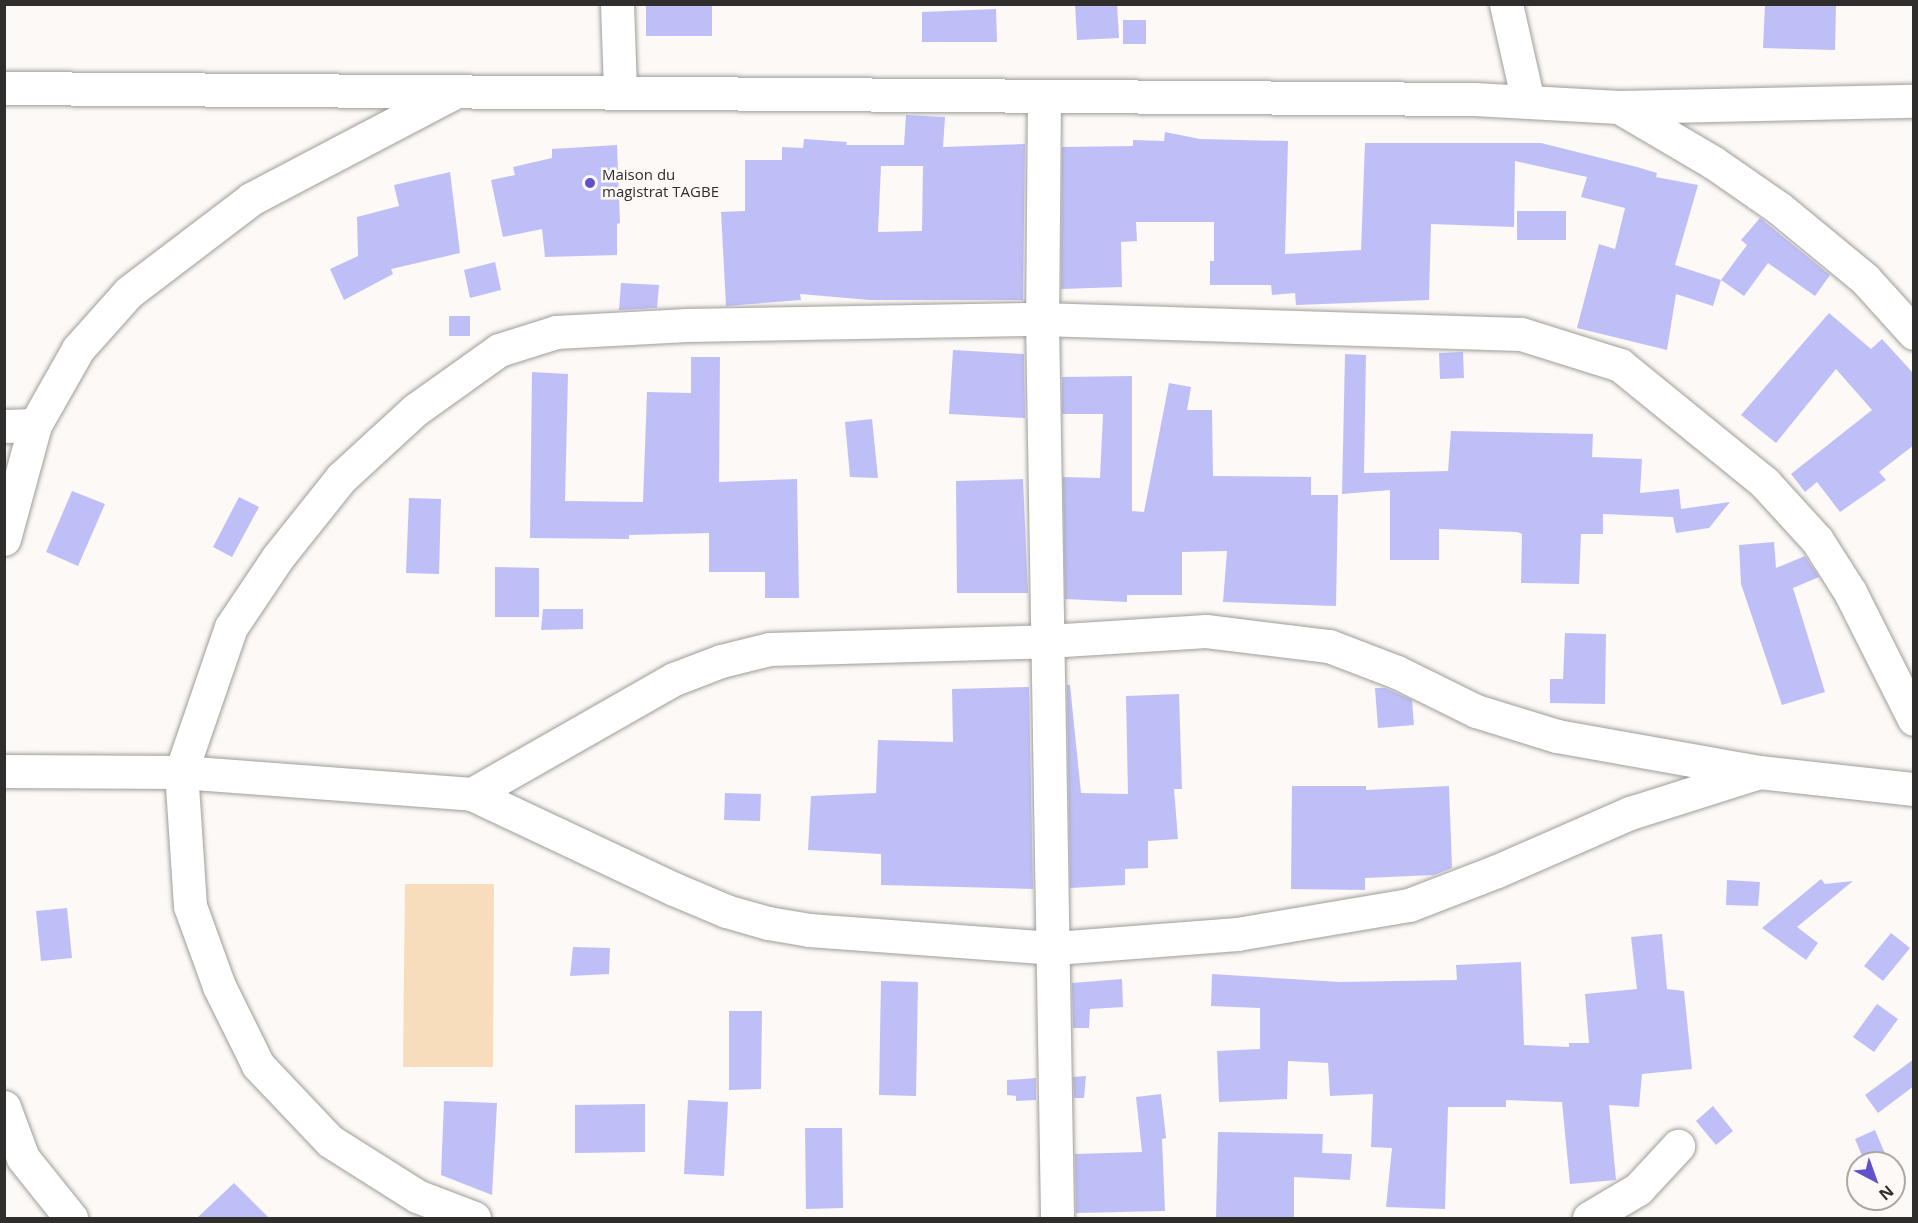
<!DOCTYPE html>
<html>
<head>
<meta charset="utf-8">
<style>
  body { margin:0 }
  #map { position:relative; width:1918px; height:1223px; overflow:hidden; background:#fcf9f6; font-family:"Open Sans",sans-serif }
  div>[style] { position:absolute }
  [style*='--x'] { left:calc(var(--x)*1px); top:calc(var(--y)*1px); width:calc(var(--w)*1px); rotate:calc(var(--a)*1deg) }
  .green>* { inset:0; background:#f7ddbb }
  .building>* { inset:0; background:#bfbff8 }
  .roads { filter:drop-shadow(0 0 2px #9f9d9a) drop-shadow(0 0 2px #9f9d9a) }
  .minor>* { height:33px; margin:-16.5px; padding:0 16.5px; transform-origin:16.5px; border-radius:16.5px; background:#fff }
  .dots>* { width:16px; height:16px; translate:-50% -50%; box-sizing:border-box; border:3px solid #fcf9f6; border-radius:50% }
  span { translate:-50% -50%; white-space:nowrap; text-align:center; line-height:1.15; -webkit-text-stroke:5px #fcf9f6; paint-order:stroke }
  .poi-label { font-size:15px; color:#2f2e2d }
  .left { translate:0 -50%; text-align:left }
  .frame { position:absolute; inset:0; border:6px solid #2f2e2d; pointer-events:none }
  .north { position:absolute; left:1846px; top:1151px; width:60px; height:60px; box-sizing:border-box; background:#fcf9f6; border:2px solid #aaa8a6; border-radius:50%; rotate:139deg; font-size:16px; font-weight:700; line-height:24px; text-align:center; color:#2f2e2d }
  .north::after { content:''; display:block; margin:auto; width:21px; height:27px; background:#6151ca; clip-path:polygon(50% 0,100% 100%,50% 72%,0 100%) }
</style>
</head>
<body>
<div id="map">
  <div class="green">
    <i style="clip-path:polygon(405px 884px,494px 884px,493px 1067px,403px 1067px)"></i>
  </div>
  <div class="building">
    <i style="clip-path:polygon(712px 4px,712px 36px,646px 36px,646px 6px)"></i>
    <i style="clip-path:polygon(1075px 4px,1117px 4px,1119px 38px,1077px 40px)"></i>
    <i style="clip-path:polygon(1765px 4px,1836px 4px,1835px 50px,1763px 48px)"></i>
    <i style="clip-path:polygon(996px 9px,997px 42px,922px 42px,922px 12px)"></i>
    <i style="clip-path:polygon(1123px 20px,1146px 20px,1146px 44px,1123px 44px)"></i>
    <i style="clip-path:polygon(evenodd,906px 115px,945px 117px,943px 147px,1025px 144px,1023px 300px,870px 300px,800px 294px,801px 300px,726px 306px,721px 212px,745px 211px,745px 160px,782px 160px,782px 147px,803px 148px,804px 139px,847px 142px,846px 145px,904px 145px,906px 115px,881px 166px,923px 166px,922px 231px,878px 232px,881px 166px)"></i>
    <i style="clip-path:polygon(1165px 132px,1200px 139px,1288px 141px,1285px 254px,1361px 250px,1365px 143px,1541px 143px,1637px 167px,1657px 173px,1656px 177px,1698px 185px,1675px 265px,1721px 280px,1713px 306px,1676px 294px,1667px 350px,1577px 328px,1599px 244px,1615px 249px,1625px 208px,1581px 197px,1587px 177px,1515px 161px,1514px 227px,1431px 224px,1429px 300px,1296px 305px,1295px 293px,1272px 295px,1271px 285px,1210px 285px,1210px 261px,1214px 261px,1214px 222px,1136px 222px,1137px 241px,1121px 242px,1122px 287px,1061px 289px,1062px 147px,1133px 146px,1133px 140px,1164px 141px)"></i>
    <i style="clip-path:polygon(617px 145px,620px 223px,617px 224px,617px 255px,545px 257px,542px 229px,503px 237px,491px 180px,515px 175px,513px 167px,552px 158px,552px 149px)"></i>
    <i style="clip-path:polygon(450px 172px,460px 253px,391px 269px,393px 274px,344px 300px,330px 269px,358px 256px,357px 217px,399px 206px,394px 185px)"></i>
    <i style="clip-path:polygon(1517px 211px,1566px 211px,1566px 240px,1517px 240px)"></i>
    <i style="clip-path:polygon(1760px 218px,1830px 275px,1815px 296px,1768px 263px,1744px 296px,1721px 280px,1747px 245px,1741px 240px)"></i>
    <i style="clip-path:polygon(495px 262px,501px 290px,470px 298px,464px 270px)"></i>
    <i style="clip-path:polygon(621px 283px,659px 285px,657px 308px,619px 310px)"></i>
    <i style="clip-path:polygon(1829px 313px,1871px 349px,1882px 339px,1914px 374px,1914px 445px,1879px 472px,1886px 480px,1840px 512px,1817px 482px,1805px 492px,1791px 474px,1872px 410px,1836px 369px,1776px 443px,1741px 415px)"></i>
    <i style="clip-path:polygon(449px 316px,470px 316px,470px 336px,449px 336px)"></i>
    <i style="clip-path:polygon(953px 350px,1024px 354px,1025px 418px,949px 414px)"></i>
    <i style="clip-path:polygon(1463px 352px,1464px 378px,1440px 379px,1439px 353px)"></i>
    <i style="clip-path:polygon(1345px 354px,1366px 355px,1364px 473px,1448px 471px,1451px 431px,1593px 434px,1592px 457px,1642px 459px,1640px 493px,1679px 489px,1681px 509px,1730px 502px,1709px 528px,1676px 533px,1673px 517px,1603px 514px,1603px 534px,1581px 534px,1579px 584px,1521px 583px,1522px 534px,1517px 532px,1439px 529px,1439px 560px,1390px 560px,1390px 490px,1342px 494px)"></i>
    <i style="clip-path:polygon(691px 357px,720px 357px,719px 482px,797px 479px,799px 598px,765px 598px,765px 572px,709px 572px,709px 533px,629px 535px,629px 539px,530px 538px,532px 372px,568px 374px,565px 501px,643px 502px,647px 392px,691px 393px)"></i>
    <i style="clip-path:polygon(1132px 376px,1132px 511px,1144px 512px,1169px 383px,1191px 387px,1187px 410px,1212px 410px,1213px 476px,1311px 477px,1311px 495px,1338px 495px,1336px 606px,1223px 602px,1227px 551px,1182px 552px,1182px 595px,1127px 595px,1127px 602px,1065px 599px,1063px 477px,1100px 478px,1103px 414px,1062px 414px,1062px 377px)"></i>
    <i style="clip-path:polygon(872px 419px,878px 478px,850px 477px,845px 422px)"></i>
    <i style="clip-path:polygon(1023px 479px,1028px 593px,957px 593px,956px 481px)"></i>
    <i style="clip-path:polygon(72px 491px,105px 504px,78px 566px,46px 552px)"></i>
    <i style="clip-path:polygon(239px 497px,259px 507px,232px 557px,213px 547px)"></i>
    <i style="clip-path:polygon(409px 498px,441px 499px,439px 574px,406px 573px)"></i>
    <i style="clip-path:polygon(1774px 542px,1776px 568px,1805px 556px,1819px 577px,1793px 588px,1825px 692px,1782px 705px,1741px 584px,1739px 545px)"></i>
    <i style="clip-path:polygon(495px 567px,539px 568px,539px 617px,495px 617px)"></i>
    <i style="clip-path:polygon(543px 609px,583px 609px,583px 629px,541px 630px)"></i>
    <i style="clip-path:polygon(1565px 633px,1606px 634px,1605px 704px,1550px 703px,1550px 679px,1563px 679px)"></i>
    <i style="clip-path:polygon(1067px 685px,1070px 685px,1081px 793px,1128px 794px,1126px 696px,1179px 694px,1182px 789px,1174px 789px,1178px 839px,1148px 841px,1148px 868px,1125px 869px,1125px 885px,1070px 888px)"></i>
    <i style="clip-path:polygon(1029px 687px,1033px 889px,881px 885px,881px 854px,808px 850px,811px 796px,876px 793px,878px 740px,953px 742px,952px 689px)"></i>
    <i style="clip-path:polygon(1375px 688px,1385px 688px,1412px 700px,1414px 725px,1378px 728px)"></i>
    <i style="clip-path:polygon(1292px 786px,1366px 786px,1366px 790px,1449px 786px,1452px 868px,1434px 875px,1365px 878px,1365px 890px,1291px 889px)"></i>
    <i style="clip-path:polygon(725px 793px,761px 794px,760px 821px,724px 820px)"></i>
    <i style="clip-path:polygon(1821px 879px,1825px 884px,1853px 881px,1797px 927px,1818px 943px,1806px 960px,1762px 928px)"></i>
    <i style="clip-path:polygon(1727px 880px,1760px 882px,1758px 906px,1726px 905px)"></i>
    <i style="clip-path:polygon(67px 908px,72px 958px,41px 961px,36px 911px)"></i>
    <i style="clip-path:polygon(1891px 933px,1910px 948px,1883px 981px,1864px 966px)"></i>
    <i style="clip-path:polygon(1662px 934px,1667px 989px,1684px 991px,1692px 1069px,1642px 1074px,1639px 1107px,1609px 1105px,1616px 1180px,1570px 1184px,1562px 1102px,1506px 1100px,1506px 1107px,1448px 1107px,1445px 1209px,1386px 1207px,1392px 1148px,1371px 1147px,1373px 1094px,1330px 1096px,1328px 1063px,1288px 1061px,1287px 1099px,1219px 1102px,1217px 1051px,1260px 1049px,1260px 1008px,1211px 1006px,1212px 974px,1340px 982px,1457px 980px,1456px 965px,1521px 962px,1524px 1045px,1569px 1047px,1569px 1043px,1589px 1043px,1585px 994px,1637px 989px,1631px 937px)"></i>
    <i style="clip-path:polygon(573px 947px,610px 948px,609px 974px,570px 976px)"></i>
    <i style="clip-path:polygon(1122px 979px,1123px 1007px,1090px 1009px,1089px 1028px,1073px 1028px,1072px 983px)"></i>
    <i style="clip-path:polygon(881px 981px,918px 982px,916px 1096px,879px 1095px)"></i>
    <i style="clip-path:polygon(1877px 1004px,1898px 1019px,1874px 1052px,1853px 1037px)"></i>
    <i style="clip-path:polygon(729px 1011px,762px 1011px,761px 1089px,729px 1090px)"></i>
    <i style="clip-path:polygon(1914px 1059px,1914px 1086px,1878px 1113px,1865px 1095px)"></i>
    <i style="clip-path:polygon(1086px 1076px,1084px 1098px,1074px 1098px,1073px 1077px)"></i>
    <i style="clip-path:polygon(1036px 1078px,1036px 1100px,1016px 1101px,1016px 1096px,1007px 1095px,1007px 1080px)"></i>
    <i style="clip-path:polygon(1161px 1094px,1166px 1138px,1162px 1139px,1165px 1211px,1076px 1213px,1075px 1154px,1142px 1152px,1136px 1097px)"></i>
    <i style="clip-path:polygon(688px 1100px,728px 1102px,724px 1176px,684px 1174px)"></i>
    <i style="clip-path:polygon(444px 1101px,497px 1103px,492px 1195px,441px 1175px)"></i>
    <i style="clip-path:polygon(645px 1104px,645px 1152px,575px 1153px,575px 1105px)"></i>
    <i style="clip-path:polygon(1713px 1106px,1733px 1131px,1716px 1145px,1696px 1121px)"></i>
    <i style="clip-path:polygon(805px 1128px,842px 1128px,843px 1208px,806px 1209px)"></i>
    <i style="clip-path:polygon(1875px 1130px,1889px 1163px,1865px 1163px,1855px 1139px)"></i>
    <i style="clip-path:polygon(1218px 1132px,1323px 1134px,1322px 1153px,1352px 1154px,1350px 1180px,1294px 1177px,1294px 1218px,1216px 1218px)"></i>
    <i style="clip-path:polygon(234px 1183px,269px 1218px,197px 1218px)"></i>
  </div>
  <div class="roads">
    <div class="minor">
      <i style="--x:617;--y:4;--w:86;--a:88"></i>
      <i style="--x:1506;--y:4;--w:100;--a:77.3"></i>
      <i style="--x:4;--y:88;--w:1470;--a:0.43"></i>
      <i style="--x:1474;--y:99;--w:145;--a:3.2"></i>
      <i style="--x:1619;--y:107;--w:295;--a:-1.2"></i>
      <i style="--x:1044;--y:97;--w:222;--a:90.5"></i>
      <i style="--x:1042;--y:319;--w:899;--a:89.04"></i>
      <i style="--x:1619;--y:107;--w:110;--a:30.5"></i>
      <i style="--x:1714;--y:163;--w:79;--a:34.7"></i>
      <i style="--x:1779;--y:208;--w:112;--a:39.5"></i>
      <i style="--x:1865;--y:279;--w:73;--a:47.8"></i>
      <i style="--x:4;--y:426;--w:31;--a:-2"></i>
      <i style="--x:4;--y:539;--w:118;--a:-74.8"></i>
      <i style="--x:35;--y:425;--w:87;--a:-60.5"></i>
      <i style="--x:78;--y:349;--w:76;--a:-48.2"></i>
      <i style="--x:129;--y:292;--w:153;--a:-37.3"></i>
      <i style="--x:251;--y:199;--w:230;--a:-27.7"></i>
      <i style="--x:4;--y:771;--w:177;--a:0.3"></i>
      <i style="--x:181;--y:772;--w:292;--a:4.3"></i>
      <i style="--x:472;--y:794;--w:223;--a:25.2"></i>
      <i style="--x:674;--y:889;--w:56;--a:22.9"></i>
      <i style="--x:726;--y:911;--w:44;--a:15.9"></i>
      <i style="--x:768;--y:923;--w:42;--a:9.7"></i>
      <i style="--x:809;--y:930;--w:247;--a:4.2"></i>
      <i style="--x:1055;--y:948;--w:183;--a:-4.4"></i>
      <i style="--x:1237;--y:934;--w:174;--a:-9.6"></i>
      <i style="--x:1409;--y:905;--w:94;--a:-21.1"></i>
      <i style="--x:1497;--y:871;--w:145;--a:-23.6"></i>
      <i style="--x:1630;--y:813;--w:135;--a:-17.6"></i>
      <i style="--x:472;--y:794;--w:232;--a:-29.7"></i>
      <i style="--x:674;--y:679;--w:50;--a:-21"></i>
      <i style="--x:721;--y:661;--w:49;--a:-14"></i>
      <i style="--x:769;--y:649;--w:279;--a:-1.6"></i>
      <i style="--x:1048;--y:641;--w:158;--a:-3.6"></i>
      <i style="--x:1206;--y:631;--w:124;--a:7"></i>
      <i style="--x:1329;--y:646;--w:73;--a:20.9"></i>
      <i style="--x:1397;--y:672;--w:88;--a:26.3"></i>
      <i style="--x:1476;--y:711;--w:85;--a:17.2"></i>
      <i style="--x:1557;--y:736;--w:205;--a:10.1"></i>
      <i style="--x:1759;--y:772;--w:156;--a:6.3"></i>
      <i style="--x:4;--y:1107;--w:54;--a:69.6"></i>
      <i style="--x:23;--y:1158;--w:77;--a:51.3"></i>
      <i style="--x:474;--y:1218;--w:61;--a:-158.9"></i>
      <i style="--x:417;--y:1196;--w:103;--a:-147.7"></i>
      <i style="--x:330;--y:1141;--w:105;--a:-133.5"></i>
      <i style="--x:258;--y:1065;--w:88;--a:-116.3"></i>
      <i style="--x:219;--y:986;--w:85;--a:-109.9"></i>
      <i style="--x:190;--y:906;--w:134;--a:-93.8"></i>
      <i style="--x:181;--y:772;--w:153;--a:-71"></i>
      <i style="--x:231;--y:627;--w:84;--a:-56.1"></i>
      <i style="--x:278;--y:557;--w:101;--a:-51.4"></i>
      <i style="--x:341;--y:478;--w:100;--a:-42.6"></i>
      <i style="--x:415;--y:410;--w:103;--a:-35.5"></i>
      <i style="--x:499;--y:350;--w:60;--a:-17.5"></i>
      <i style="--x:556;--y:332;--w:131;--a:-3.1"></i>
      <i style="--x:687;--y:325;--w:355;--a:-1"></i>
      <i style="--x:1042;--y:319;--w:479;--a:1.8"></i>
      <i style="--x:1521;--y:334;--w:104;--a:17.4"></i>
      <i style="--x:1620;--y:365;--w:186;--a:39.1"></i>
      <i style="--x:1764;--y:482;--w:79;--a:47.6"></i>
      <i style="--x:1817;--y:540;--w:62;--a:57.6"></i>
      <i style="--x:1850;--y:592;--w:142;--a:63.3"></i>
      <i style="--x:1589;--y:1218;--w:57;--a:-30.6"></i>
      <i style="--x:1638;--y:1189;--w:59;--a:-47.1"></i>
    </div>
  </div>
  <div class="dots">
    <i style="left:590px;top:183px;background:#6151ca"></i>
  </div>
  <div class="poi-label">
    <span class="left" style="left:602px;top:183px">Maison du<br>magistrat TAGBE</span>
  </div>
  <div class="frame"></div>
  <div class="north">N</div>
</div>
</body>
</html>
